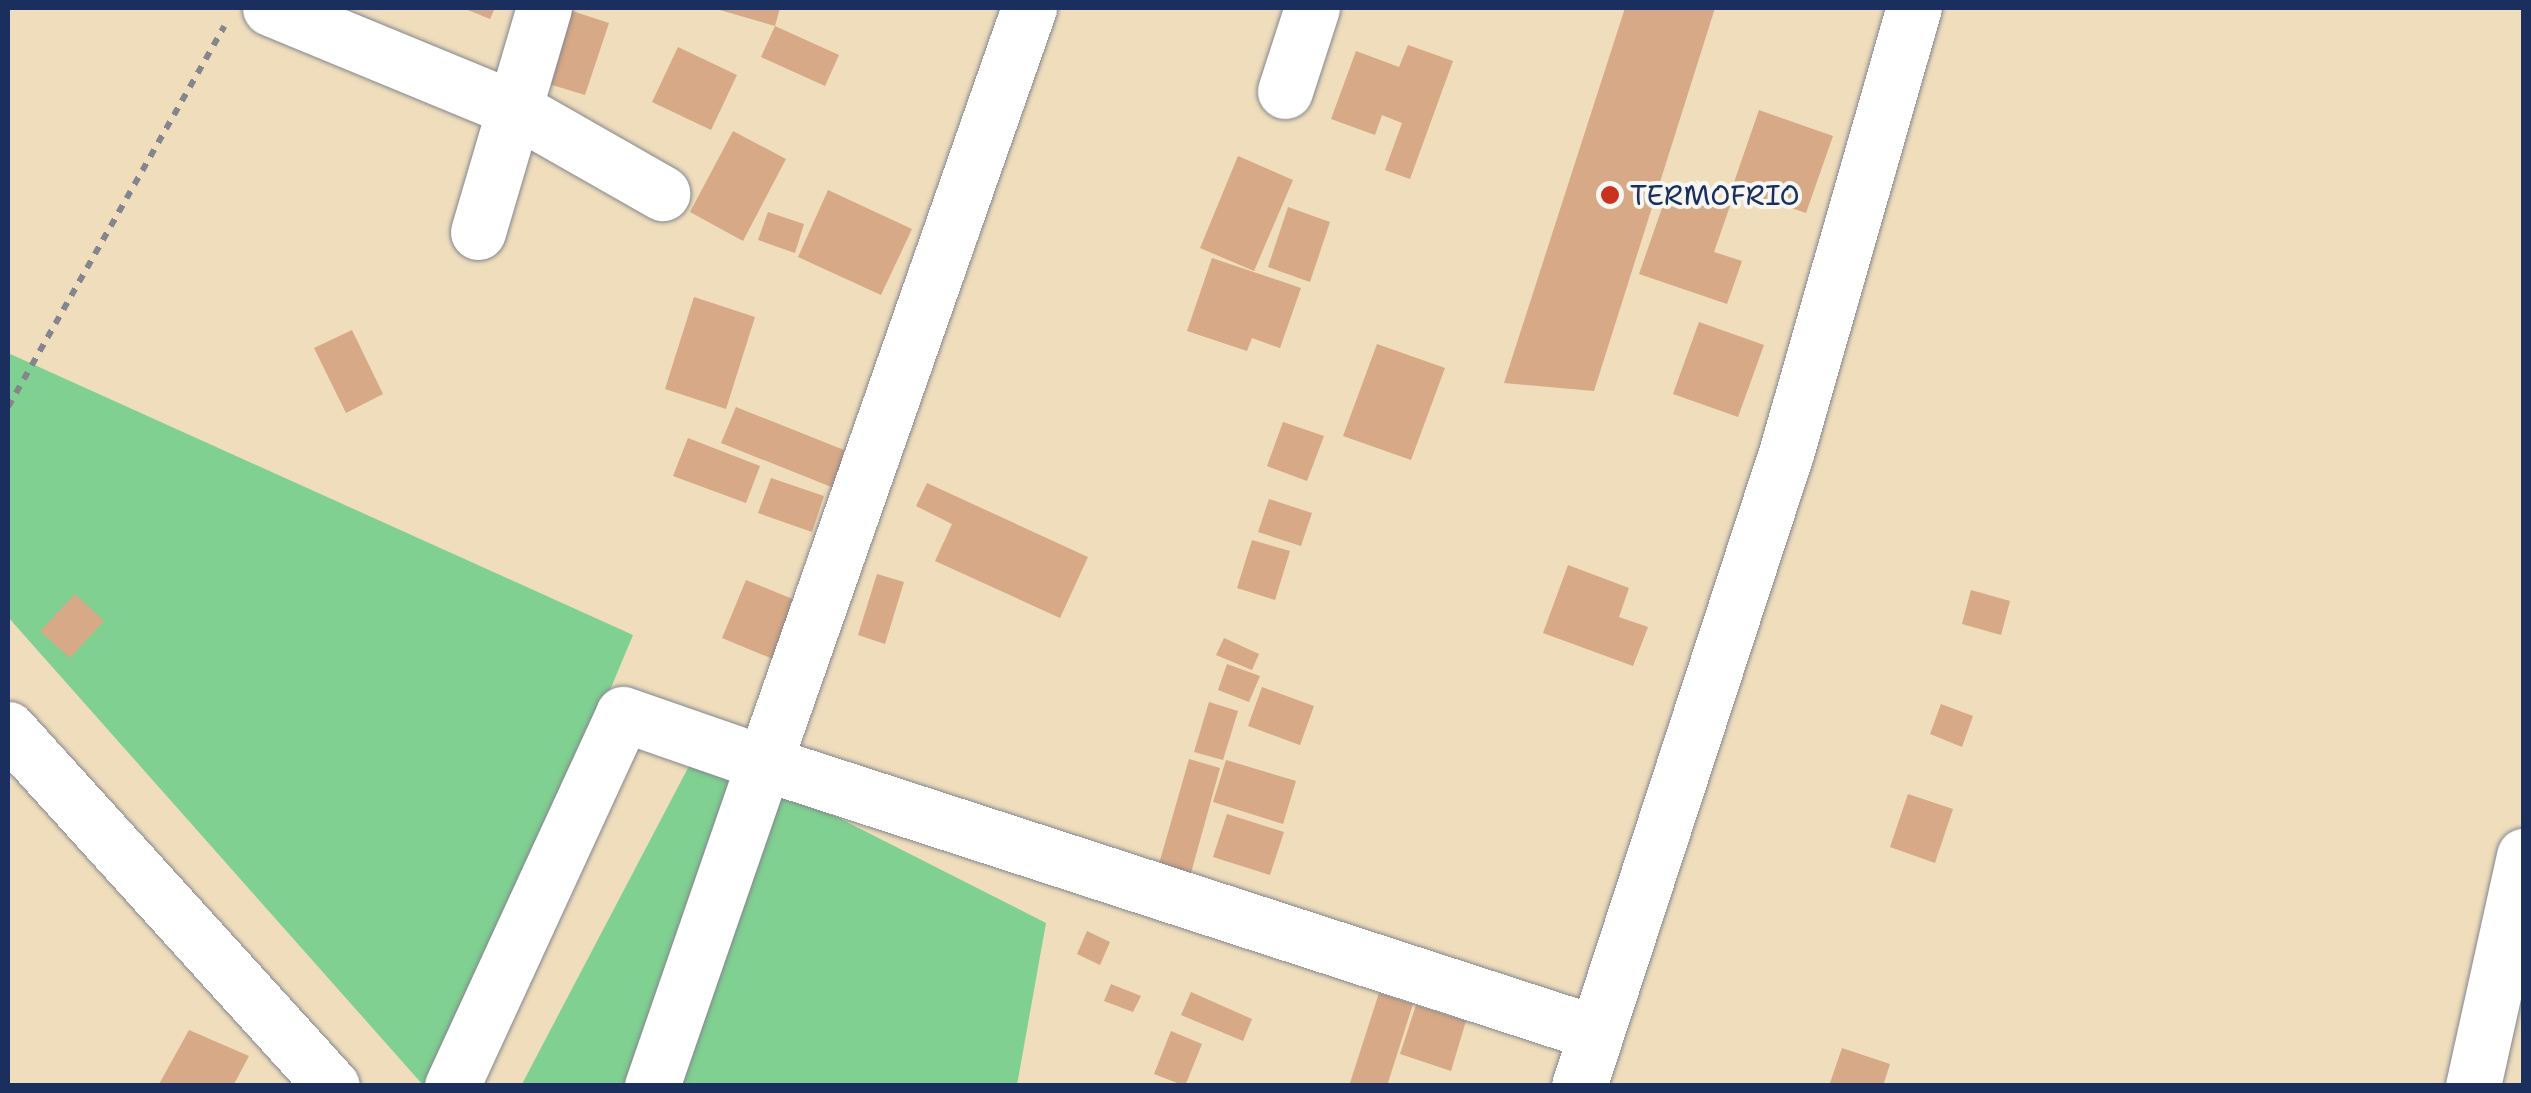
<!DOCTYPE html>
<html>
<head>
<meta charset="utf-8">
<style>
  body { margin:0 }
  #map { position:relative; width:2531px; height:1093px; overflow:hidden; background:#efddbc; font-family:"Shantell Sans",sans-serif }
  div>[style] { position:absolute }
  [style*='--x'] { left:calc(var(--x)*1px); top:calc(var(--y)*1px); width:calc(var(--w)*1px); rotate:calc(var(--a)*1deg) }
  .green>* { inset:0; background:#7fd091 }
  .building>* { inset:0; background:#d7a986 }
  .path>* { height:6px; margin-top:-3px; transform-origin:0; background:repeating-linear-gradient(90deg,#85868d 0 8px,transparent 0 16px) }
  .roads { filter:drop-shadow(0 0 2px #85868d) drop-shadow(0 0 2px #85868d) }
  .minor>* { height:55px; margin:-27.5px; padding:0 27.5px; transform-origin:27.5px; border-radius:27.5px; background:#fff }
  .dots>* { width:28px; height:28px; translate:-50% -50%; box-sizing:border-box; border:5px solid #f6f6f2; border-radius:50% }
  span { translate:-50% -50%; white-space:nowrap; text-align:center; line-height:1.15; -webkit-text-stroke:8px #f6f6f2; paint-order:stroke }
  .poi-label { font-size:28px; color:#1b2f5e }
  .left { translate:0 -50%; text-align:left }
  .frame { position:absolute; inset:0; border:10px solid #1b2f5e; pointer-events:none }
</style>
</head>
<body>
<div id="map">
  <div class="green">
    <i style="clip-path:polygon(8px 353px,633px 635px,445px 1085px,423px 1085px,8px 617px)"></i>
    <i style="clip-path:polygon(699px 747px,1046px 923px,1017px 1085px,521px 1086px)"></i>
  </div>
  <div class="building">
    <i style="clip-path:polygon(463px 8px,495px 8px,490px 19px)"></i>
    <i style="clip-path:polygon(563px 8px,609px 23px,585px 95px,539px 81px)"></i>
    <i style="clip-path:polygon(713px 8px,780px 8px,775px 26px)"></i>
    <i style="clip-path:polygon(1625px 8px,1715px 8px,1594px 391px,1504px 383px)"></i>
    <i style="clip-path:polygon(775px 26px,839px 55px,825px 86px,761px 57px)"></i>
    <i style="clip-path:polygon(1408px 45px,1453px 61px,1410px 179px,1385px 170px,1402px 123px,1382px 115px,1375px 135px,1331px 119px,1356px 51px,1399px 67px)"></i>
    <i style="clip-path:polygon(678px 47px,737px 75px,711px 130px,652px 102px)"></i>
    <i style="clip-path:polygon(1759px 110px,1833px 136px,1806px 213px,1732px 188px)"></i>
    <i style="clip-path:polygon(733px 131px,786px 159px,743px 241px,690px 212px)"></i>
    <i style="clip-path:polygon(1238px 156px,1293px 180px,1254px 271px,1200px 248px)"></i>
    <i style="clip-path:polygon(1670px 185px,1730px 206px,1714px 252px,1742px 261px,1727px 304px,1639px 274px)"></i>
    <i style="clip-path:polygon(828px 190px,912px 229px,881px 295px,798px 257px)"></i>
    <i style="clip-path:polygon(1288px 207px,1330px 222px,1310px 282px,1268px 267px)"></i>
    <i style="clip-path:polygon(768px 212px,804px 224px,795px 253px,758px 240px)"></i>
    <i style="clip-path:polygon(1212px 258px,1301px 288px,1280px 348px,1252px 338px,1247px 351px,1187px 331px)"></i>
    <i style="clip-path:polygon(694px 297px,755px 317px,726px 409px,665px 389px)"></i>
    <i style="clip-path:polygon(1699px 322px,1764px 345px,1738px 417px,1673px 394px)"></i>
    <i style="clip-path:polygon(352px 330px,383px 394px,346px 413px,314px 348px)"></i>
    <i style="clip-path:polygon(1377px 344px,1445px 368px,1411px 460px,1343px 436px)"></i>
    <i style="clip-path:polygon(736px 407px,859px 456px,844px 492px,721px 443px)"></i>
    <i style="clip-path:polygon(1283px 422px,1324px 436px,1307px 481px,1267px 466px)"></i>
    <i style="clip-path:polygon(688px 438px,760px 466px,746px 503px,673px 476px)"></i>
    <i style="clip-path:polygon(771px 478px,824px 496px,812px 532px,758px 513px)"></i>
    <i style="clip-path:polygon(927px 483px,1088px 557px,1060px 618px,935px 561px,952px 524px,916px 506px)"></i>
    <i style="clip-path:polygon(1269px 499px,1312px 513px,1301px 546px,1258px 532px)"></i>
    <i style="clip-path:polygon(1252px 540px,1290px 551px,1275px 600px,1237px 588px)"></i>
    <i style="clip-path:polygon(1568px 565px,1629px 588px,1619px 617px,1648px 627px,1633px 666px,1543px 633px)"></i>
    <i style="clip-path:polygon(877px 574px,904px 582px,885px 644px,858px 635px)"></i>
    <i style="clip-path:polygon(746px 580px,805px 604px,780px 662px,722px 638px)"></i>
    <i style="clip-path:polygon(1971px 590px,2010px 601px,2001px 635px,1962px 624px)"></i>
    <i style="clip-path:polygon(75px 594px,104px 621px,70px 658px,40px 631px)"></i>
    <i style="clip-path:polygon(1224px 638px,1259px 654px,1252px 670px,1216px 655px)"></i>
    <i style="clip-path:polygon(1227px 664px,1260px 676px,1249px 702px,1218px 690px)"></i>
    <i style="clip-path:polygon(1262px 687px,1314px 706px,1300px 745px,1248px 726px)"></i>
    <i style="clip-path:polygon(1209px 702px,1238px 711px,1223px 760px,1194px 752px)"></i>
    <i style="clip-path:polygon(1941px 704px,1973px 716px,1962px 747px,1930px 734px)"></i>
    <i style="clip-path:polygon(1189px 759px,1220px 768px,1191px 873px,1159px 864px)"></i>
    <i style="clip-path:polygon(1226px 760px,1296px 781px,1283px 824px,1213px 802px)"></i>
    <i style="clip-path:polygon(1908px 794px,1953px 809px,1935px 863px,1890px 847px)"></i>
    <i style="clip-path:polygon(1227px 814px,1284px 832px,1270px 875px,1213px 857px)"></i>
    <i style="clip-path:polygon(1087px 931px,1110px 942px,1100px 965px,1077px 954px)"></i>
    <i style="clip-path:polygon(1111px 984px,1141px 996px,1133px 1012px,1104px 1001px)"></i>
    <i style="clip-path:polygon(1191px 992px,1252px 1019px,1243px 1041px,1181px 1015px)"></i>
    <i style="clip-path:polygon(1379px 993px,1413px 1004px,1387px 1086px,1349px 1086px)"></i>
    <i style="clip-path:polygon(1416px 1005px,1466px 1021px,1451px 1071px,1400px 1054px)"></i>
    <i style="clip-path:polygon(189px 1030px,249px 1056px,233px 1086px,158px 1086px)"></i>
    <i style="clip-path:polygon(1171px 1031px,1202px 1044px,1185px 1086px,1154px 1074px)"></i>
    <i style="clip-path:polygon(1842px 1048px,1890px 1064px,1883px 1086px,1829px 1086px)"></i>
  </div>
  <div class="path">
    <i style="--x:8;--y:407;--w:438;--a:-60.4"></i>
  </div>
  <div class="roads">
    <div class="minor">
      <i style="--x:270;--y:8;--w:263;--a:22.4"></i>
      <i style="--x:513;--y:108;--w:172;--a:29.7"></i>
      <i style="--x:1285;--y:91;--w:87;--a:-72"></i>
      <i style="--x:478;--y:232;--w:234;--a:-73.6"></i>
      <i style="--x:8;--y:729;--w:482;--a:47.8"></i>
      <i style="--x:452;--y:1086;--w:409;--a:-65.3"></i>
      <i style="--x:623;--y:714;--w:149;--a:19.2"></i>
      <i style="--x:764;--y:763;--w:800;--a:-70.66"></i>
      <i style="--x:652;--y:1086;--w:342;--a:-70.9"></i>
      <i style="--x:764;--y:763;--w:875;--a:17.98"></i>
      <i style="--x:1579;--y:1086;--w:669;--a:-71.89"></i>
      <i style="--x:1787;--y:450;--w:460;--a:-74"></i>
      <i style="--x:2473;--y:1086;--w:236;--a:-77.5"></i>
    </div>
  </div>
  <div class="dots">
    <i style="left:1610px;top:195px;background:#c8321e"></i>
  </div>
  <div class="poi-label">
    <span class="left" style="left:1630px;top:195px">TERMOFRIO</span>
  </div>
  <div class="frame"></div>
</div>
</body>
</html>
